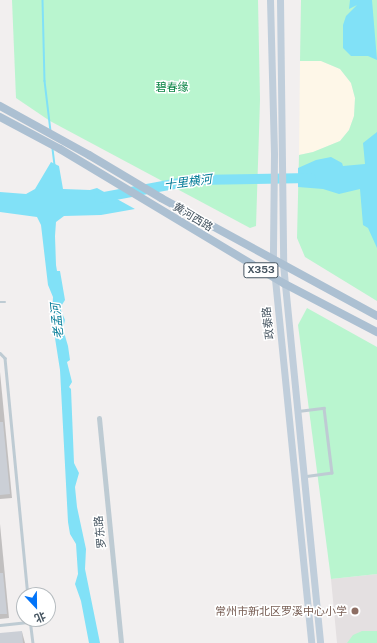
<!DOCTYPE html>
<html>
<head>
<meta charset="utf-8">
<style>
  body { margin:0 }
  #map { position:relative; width:377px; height:643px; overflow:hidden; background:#f2efef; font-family:"Public Sans","Noto Sans SC",sans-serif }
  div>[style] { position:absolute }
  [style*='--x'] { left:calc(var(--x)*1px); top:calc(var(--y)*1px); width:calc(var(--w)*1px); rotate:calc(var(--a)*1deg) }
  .commercial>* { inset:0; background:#fef7e8 }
  .education>* { inset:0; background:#e4e0e1 }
  .green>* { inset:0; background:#b9f5cf }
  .water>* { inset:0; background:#81e1f7 }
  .shadow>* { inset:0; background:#0003 }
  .stream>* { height:1.5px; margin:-0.75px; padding:0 0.75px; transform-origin:0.75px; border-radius:0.75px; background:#81e1f7 }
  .river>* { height:10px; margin:-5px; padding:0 5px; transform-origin:5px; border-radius:5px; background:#81e1f7 }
  .building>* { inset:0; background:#cbcfd6 }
  .lane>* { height:2.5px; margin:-1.25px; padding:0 1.25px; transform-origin:1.25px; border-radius:1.25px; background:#becbd3 }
  .street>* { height:5px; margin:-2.5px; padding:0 2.5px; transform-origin:2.5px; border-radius:2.5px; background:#becbd3 }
  .secondary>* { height:7px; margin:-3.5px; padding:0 3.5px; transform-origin:3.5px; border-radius:3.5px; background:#c0cedb }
  .primary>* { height:8px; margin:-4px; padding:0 4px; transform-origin:4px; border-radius:4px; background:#acc0d2 }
  .dots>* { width:11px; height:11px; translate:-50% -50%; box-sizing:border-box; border:2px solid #fff; border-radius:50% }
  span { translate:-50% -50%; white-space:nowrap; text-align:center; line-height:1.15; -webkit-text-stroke:3px #fff; paint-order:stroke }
  .shield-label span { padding:1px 3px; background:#fff; border:1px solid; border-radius:3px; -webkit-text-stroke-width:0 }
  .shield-label { font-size:10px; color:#455460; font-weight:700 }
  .park-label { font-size:11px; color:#0b8545 }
  .street-label { font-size:11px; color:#455460 }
  .education-label { font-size:11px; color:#785e54 }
  .right { translate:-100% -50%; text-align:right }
  .water-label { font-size:12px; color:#037b97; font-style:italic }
  .north { position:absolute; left:16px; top:587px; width:40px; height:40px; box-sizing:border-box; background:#fff; border:1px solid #b5bbbf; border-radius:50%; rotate:158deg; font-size:11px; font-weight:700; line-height:16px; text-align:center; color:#455460 }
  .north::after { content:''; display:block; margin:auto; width:14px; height:18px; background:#0274f9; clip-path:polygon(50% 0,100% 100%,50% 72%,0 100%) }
</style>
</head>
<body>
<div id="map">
  <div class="commercial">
    <i style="clip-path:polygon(300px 61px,321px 61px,340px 69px,351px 83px,355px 98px,354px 116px,349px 130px,340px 141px,313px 152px,299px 155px)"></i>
  </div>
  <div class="education">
    <i style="clip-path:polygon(377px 574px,377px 643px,337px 643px,331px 579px)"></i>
  </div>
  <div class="green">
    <i style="clip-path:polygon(12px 0,258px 0,260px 100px,256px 226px,250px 228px,50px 121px,16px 98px)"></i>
    <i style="clip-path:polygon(301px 0,377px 0,377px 301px,305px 257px,297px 238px,299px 155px,313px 152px,340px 141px,349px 130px,354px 116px,355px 98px,351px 83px,340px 69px,321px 61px,300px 61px)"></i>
    <i style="clip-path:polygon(307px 308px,377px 347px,377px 574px,331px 579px,298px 325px)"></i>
    <i style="clip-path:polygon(362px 631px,377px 631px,377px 643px,347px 643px,353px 635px)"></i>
  </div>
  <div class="water">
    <i style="clip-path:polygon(350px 0,372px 0,377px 60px,368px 56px,351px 56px,343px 48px,343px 25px,346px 16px,357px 5px,349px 9px)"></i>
    <i style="clip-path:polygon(377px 132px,377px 248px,368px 228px,363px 225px,360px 189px,339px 194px,323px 189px,298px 187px,298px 168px,316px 160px,331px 157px,342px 163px,343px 166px,365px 164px,363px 143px)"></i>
    <i style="clip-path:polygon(51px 162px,59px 166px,63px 189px,90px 190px,97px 188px,135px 209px,101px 215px,64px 216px,56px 222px,55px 236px,56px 265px,57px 271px,60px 271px,65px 300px,60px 308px,65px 320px,63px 329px,68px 346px,70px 360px,67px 362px,72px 382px,69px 387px,71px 389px,74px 463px,79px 473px,75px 487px,77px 507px,86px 549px,85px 569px,100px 643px,89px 643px,81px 601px,75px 584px,78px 574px,76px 544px,70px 534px,68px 522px,60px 370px,52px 319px,53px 297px,48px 285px,41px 225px,37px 217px,0 212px,0 192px,26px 194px,35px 189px)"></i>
  </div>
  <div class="shadow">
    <i style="clip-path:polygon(0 372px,12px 498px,0 499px)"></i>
    <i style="clip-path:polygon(0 524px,9px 618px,0 619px)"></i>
    <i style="clip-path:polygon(22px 632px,25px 643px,0 643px,0 634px)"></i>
  </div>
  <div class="stream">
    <i style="--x:43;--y:0;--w:81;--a:88.6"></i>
    <i style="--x:45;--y:81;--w:50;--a:83.2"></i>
    <i style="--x:53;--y:149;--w:16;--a:83"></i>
  </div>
  <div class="river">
    <i style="--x:99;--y:198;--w:98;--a:-10.6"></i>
    <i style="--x:195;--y:180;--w:116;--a:-1"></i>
  </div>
  <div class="building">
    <i style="clip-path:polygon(0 422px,3px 422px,10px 494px,0 495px)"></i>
    <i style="clip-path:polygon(0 573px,3px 573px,7px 614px,0 614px)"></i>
    <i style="clip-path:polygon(22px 631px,23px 643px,0 643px,0 633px)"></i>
  </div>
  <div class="lane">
    <i style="--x:0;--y:302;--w:5;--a:0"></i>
    <i style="--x:0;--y:353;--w:7;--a:45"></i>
    <i style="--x:5;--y:358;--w:238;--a:84.5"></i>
    <i style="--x:298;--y:411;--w:26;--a:-7"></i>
    <i style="--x:324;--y:408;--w:65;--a:83"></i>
    <i style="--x:332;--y:473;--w:27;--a:172"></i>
    <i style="--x:30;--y:619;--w:24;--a:83"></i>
    <i style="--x:0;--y:625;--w:30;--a:-6"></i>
  </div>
  <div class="street">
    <i style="--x:99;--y:418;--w:226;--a:84.4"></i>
  </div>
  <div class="secondary">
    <i style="--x:270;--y:0;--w:155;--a:88.5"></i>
    <i style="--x:274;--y:155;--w:104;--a:90.6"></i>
    <i style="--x:273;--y:259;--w:386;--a:84.3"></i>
    <i style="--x:280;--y:0;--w:264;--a:89.3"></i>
    <i style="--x:283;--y:264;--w:381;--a:84.4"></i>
  </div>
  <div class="primary">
    <i style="--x:0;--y:106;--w:102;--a:28.8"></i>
    <i style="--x:89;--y:155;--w:84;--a:30.8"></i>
    <i style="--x:161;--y:198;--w:246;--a:28.6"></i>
    <i style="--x:0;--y:117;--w:68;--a:28.1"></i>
    <i style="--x:60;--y:149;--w:262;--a:31"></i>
    <i style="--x:285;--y:284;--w:104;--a:27.6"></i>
  </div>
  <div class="dots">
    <i style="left:355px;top:611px;background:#8d6e63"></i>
  </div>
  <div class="shield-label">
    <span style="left:261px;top:270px">X353</span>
  </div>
  <div class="park-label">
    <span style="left:172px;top:87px">碧春缘</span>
  </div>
  <div class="street-label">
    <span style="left:193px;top:217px;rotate:31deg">黄河西路</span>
    <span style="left:268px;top:323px;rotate:-96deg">政泰路</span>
    <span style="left:100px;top:532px;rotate:-96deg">罗东路</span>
  </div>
  <div class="education-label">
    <span class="right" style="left:347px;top:611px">常州市新北区罗溪中心小学</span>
  </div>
  <div class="water-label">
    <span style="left:188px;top:183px;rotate:-7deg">十里横河</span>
    <span style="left:58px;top:321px;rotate:-96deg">老孟河</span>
  </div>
  <div class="north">北</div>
</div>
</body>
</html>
